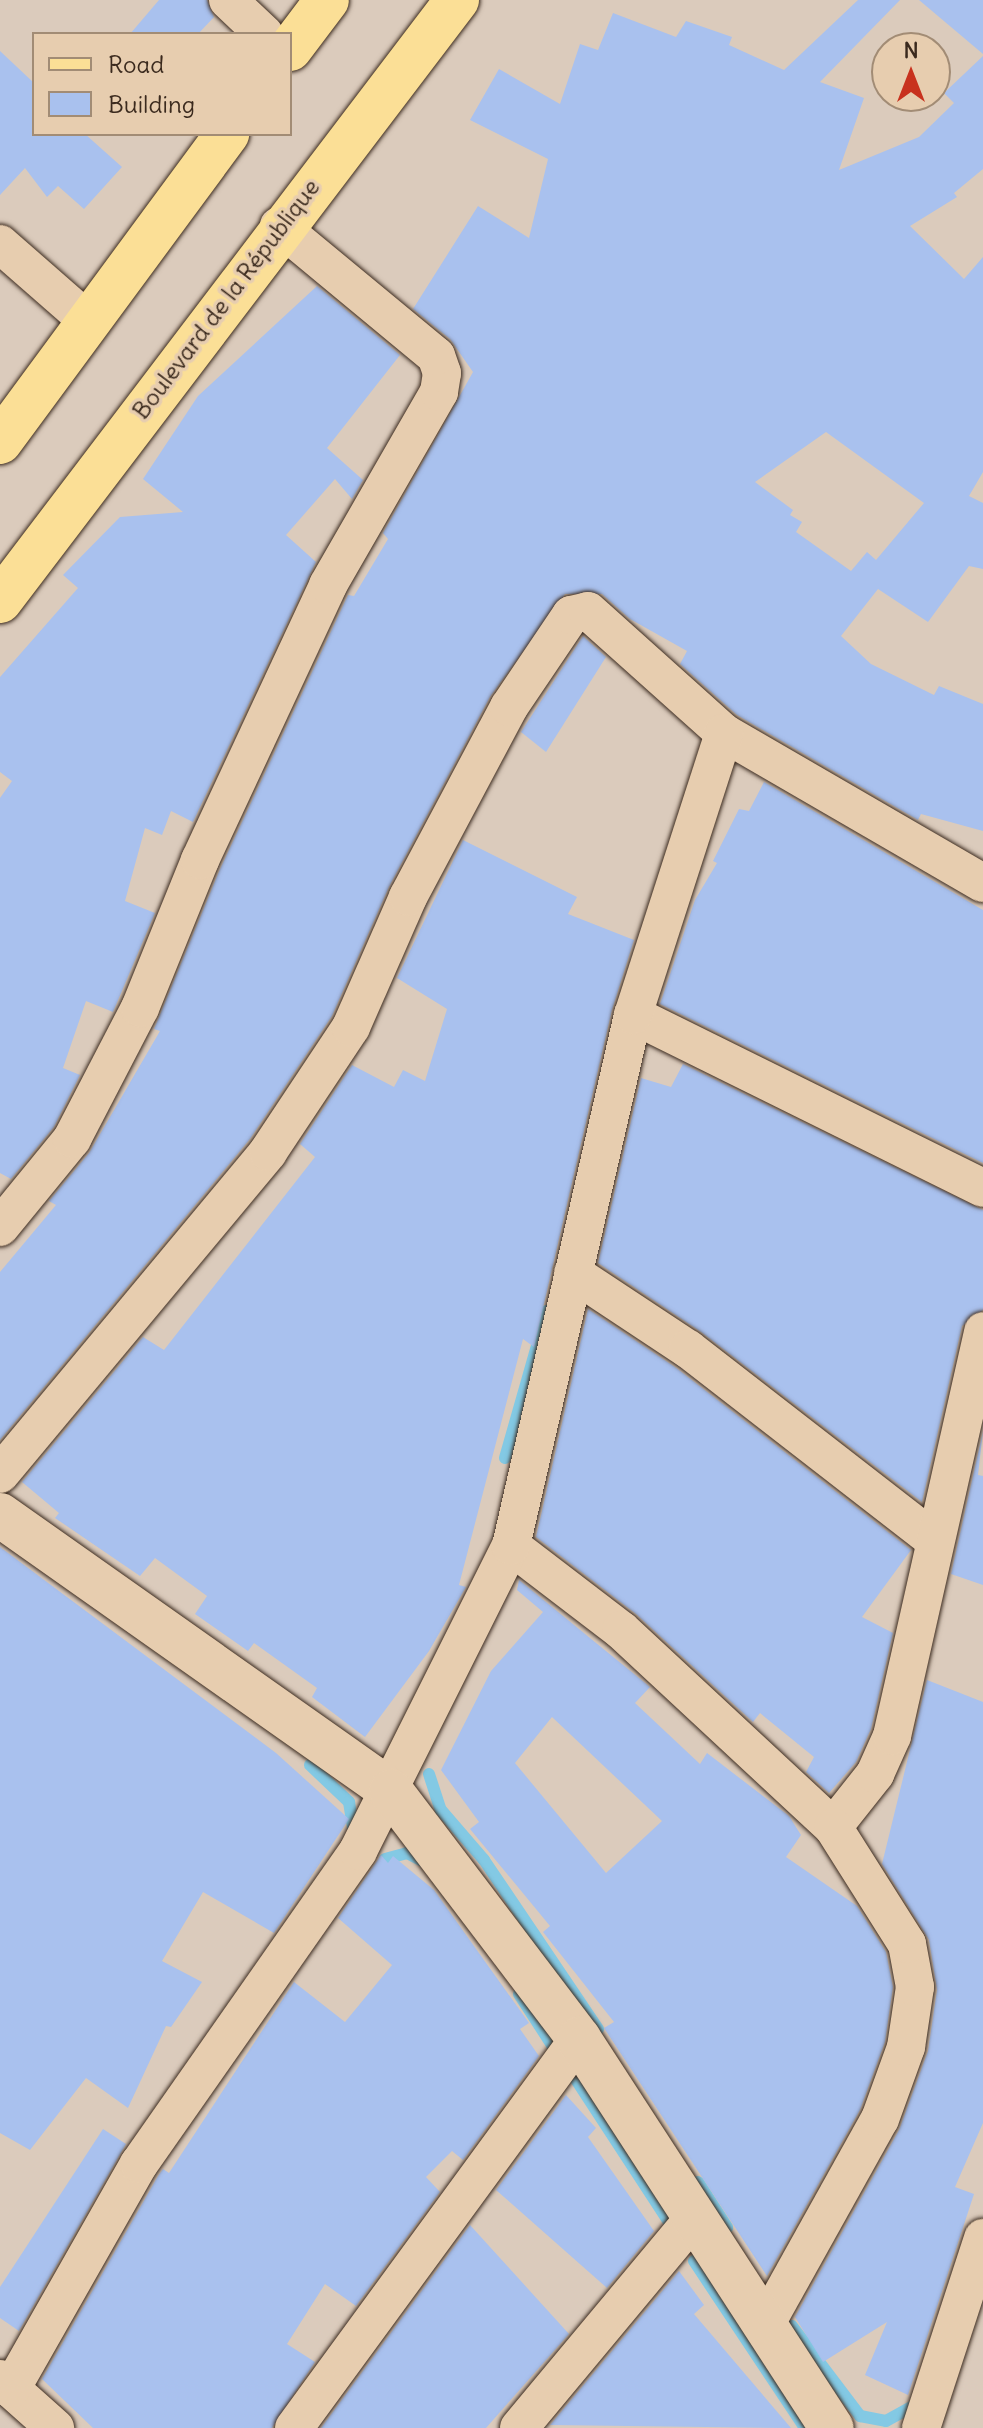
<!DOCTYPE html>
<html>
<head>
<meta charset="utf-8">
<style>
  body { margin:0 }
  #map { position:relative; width:983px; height:2428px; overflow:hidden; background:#dbcbbc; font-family:Delius,sans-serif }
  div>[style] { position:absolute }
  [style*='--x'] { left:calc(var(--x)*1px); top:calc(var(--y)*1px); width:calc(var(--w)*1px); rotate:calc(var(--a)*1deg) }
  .stream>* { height:12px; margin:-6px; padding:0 6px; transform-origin:6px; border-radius:6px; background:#83c9e4 }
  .building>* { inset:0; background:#a9c1ee }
  .roads { filter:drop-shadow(0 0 2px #3b2a1e) drop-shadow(0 0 2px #3b2a1e) }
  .street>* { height:38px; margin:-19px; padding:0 19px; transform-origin:19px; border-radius:19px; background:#e7cdaf }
  .secondary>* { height:44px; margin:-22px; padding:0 22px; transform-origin:22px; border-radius:22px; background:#e7cdaf }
  .primary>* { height:44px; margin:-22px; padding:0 22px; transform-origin:22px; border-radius:22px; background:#fbdf96 }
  span { translate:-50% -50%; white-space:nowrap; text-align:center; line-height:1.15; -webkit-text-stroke:7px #e7cdaf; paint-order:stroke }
  .street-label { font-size:24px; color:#3b2a1e }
  .legend { position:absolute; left:32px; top:32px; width:260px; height:104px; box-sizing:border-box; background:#e7cdaf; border:2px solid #a28c75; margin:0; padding:10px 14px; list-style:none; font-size:24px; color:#3b2a1e }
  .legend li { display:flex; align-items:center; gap:16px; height:40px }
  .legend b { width:40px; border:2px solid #a28c75 }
  .north { position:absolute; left:871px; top:32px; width:80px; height:80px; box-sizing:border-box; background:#e7cdaf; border:2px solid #a28c75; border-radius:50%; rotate:0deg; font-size:22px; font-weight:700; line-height:32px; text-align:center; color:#3b2a1e }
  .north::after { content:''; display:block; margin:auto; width:28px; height:36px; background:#c8321e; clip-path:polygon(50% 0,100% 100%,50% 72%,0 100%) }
</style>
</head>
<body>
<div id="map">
  <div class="stream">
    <i style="--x:505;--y:1458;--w:153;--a:-74.1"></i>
    <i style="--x:310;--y:1765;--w:54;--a:43.5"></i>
    <i style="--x:349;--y:1802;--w:30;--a:81"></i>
    <i style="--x:429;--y:1774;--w:38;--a:72"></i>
    <i style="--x:441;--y:1810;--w:66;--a:49.3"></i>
    <i style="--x:484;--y:1860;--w:204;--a:56"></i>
    <i style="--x:385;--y:1859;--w:23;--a:-15"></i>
    <i style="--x:407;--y:1853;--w:20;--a:27"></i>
    <i style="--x:519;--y:1994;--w:61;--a:57.1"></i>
    <i style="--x:575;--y:2078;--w:172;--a:56.9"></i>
    <i style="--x:698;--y:2182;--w:54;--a:57.2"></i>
    <i style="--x:694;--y:2261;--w:201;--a:56.4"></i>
    <i style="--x:792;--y:2326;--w:113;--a:52.9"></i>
    <i style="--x:860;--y:2416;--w:26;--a:11"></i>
    <i style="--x:886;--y:2421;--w:31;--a:-29"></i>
  </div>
  <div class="building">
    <i style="clip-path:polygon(159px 0,207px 0,214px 17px,198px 34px,130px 34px)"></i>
    <i style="clip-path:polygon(evenodd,858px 0,900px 0,820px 82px,864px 98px,839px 170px,919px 137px,954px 103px,944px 93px,983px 56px,983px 169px,954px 193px,957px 197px,910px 226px,964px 279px,983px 257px,983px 472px,969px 496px,983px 503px,983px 569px,969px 566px,928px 622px,878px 589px,841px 636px,871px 664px,934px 695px,939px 686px,983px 704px,983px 831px,921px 814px,918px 820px,737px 715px,680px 664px,687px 651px,630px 619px,602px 594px,565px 594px,490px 697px,389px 887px,332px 1016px,250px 1139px,0 1440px,0 1272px,56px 1205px,49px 1201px,89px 1153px,160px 1031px,154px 1029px,220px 869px,348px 595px,354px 596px,388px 539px,383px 533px,473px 372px,450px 339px,413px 309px,478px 206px,529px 238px,548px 159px,470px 120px,499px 69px,560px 104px,580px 44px,598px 50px,613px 13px,676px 37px,686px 21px,732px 37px,729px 45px,784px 70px,858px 0,826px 432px,924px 503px,876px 560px,867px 552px,851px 571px,796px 532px,802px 522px,790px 515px,793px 510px,755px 482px,826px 432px)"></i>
    <i style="clip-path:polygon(919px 0,983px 0,983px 54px)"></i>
    <i style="clip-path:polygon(0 51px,34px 83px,34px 134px,85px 134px,122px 167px,84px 209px,58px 186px,47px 197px,25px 168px,0 195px)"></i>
    <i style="clip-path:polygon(317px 286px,400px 355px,327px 448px,363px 480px,352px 499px,335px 479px,286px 535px,316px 562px,193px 822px,171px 811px,162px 835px,145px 828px,125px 901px,155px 913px,113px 1012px,86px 1001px,63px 1068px,80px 1075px,54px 1127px,11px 1179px,0 1173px,0 798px,12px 781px,0 772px,0 677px,78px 588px,63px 575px,120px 517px,183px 512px,143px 479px,198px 396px)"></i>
    <i style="clip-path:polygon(583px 636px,606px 657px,546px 752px,521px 732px)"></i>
    <i style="clip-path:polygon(764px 782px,983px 910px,983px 1163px,660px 1004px,695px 900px,717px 863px,713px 861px,739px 809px,749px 811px)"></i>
    <i style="clip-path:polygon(463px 840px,577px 897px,568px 914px,634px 940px,612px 1010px,534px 1347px,523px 1339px,459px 1585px,466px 1587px,429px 1651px,365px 1737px,312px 1697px,317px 1688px,254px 1643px,248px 1651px,195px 1614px,207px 1596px,155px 1558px,140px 1576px,55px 1518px,59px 1513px,22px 1482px,143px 1337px,164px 1350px,315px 1157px,300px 1144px,352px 1065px,394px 1087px,403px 1070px,425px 1081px,447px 1009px,397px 978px)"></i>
    <i style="clip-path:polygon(683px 1064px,983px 1210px,983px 1310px,962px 1326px,922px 1502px,701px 1332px,598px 1263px,641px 1078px,671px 1087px)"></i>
    <i style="clip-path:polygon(588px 1309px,675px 1367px,911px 1550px,862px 1617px,893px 1633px,871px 1729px,856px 1762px,829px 1793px,806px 1772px,814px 1757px,760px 1713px,753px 1722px,636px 1614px,536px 1537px)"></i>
    <i style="clip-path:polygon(983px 1431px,978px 1475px,983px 1476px,983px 1585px,951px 1574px)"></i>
    <i style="clip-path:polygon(0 1547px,276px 1753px,349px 1819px,274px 1933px,203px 1892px,162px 1961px,202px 1982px,171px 2027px,166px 2026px,128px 2108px,86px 2078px,30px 2150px,0 2133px)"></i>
    <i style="clip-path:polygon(evenodd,519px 1580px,650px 1687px,635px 1703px,700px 1764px,707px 1753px,789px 1816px,801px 1835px,786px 1857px,857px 1906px,886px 1952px,893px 1987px,885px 2042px,860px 2110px,767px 2276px,604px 2028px,614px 2022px,543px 1932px,550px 1926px,470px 1829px,479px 1822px,441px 1770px,491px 1671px,543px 1612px,517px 1590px,519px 1580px,552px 1717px,662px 1821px,606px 1873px,515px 1763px,552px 1717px)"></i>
    <i style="clip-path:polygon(927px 1680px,983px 1702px,983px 2123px,955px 2187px,974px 2194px,908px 2395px,865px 2375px,887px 2322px,823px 2362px,795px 2317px,899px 2130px,928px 2051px,937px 1990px,929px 1940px,882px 1864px)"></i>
    <i style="clip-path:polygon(381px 1855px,388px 1863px,393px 1856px,434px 1890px,529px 2023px,520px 2029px,539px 2056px,463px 2160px,452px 2151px,426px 2177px,440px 2192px,356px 2306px,325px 2284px,287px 2344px,315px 2362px,272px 2428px,93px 2428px,42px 2379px,158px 2176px,163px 2169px,169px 2173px,294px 1982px,345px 2022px,392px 1965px,338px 1918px)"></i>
    <i style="clip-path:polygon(566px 2095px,596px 2128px,588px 2137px,654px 2231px,607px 2288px,496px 2190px)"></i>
    <i style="clip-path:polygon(103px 2129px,126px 2144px,19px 2331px,0 2318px,0 2287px)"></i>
    <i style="clip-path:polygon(470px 2225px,569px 2334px,486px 2428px,321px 2428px)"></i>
    <i style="clip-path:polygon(679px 2271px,704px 2305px,694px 2314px,791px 2428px,550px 2425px)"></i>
  </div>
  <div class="roads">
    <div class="street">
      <i style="--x:228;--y:0;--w:50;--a:43.4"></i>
      <i style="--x:0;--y:244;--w:118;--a:41.2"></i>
      <i style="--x:633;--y:1015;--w:390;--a:26.3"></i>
      <i style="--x:0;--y:1227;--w:114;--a:-50.7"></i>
      <i style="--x:72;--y:1139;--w:148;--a:-62.6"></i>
      <i style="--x:140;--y:1008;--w:160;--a:-67.9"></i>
      <i style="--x:200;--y:860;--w:303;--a:-65"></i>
      <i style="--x:328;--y:585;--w:223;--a:-60.1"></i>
      <i style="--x:439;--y:392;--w:19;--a:-81"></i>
      <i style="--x:442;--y:373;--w:18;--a:-109"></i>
      <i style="--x:436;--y:356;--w:204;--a:-140.4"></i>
      <i style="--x:573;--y:1273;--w:138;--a:33.5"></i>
      <i style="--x:688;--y:1349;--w:309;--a:37.8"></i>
      <i style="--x:0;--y:1474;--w:419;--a:-50.2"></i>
      <i style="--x:268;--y:1152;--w:150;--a:-56.4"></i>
      <i style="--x:351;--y:1027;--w:142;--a:-66.3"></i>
      <i style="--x:408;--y:897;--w:215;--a:-62"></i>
      <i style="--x:509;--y:707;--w:111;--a:-56"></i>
      <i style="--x:571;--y:615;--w:17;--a:-13"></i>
      <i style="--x:588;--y:611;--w:183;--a:41.9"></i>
      <i style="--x:724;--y:733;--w:299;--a:30.1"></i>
      <i style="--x:511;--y:1546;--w:138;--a:37.4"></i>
      <i style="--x:621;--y:1630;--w:289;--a:42.9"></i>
      <i style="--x:833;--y:1827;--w:68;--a:-51.6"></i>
      <i style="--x:875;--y:1774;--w:42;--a:-65.9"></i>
      <i style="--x:892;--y:1736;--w:415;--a:-77.3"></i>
      <i style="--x:764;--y:2327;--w:238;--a:-60.9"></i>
      <i style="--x:880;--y:2119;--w:77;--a:-70.1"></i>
      <i style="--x:906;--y:2047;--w:61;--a:-81.5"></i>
      <i style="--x:915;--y:1987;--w:44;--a:-100.5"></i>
      <i style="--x:907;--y:1944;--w:138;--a:-122.3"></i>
      <i style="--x:0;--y:2379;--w:74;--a:41.7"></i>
      <i style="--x:11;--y:2389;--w:259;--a:-60.4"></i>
      <i style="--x:139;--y:2164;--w:382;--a:-55"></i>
      <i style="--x:358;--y:1851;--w:341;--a:-63.4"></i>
      <i style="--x:511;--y:1546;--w:545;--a:-77.06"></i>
      <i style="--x:633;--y:1015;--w:296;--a:-72.1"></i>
      <i style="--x:294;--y:2428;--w:482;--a:-53.8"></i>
      <i style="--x:519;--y:2428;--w:271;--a:-50.2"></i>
      <i style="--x:921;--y:2428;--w:200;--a:-71.9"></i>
    </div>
    <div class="secondary">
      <i style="--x:0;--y:1515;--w:479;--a:35.2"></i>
      <i style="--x:391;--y:1791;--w:311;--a:52.8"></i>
      <i style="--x:579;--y:2039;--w:464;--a:57"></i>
    </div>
    <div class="primary">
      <i style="--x:290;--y:49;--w:61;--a:-52.9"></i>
      <i style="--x:0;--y:442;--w:383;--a:-53.6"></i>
      <i style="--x:0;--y:601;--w:755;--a:-52.75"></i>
    </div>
  </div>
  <div class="street-label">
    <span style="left:226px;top:299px;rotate:-53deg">Boulevard de la République</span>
  </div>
  <ul class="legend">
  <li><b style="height:10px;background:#fbdf96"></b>Road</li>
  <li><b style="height:22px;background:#a9c1ee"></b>Building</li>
  </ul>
  <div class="north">N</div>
</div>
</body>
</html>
